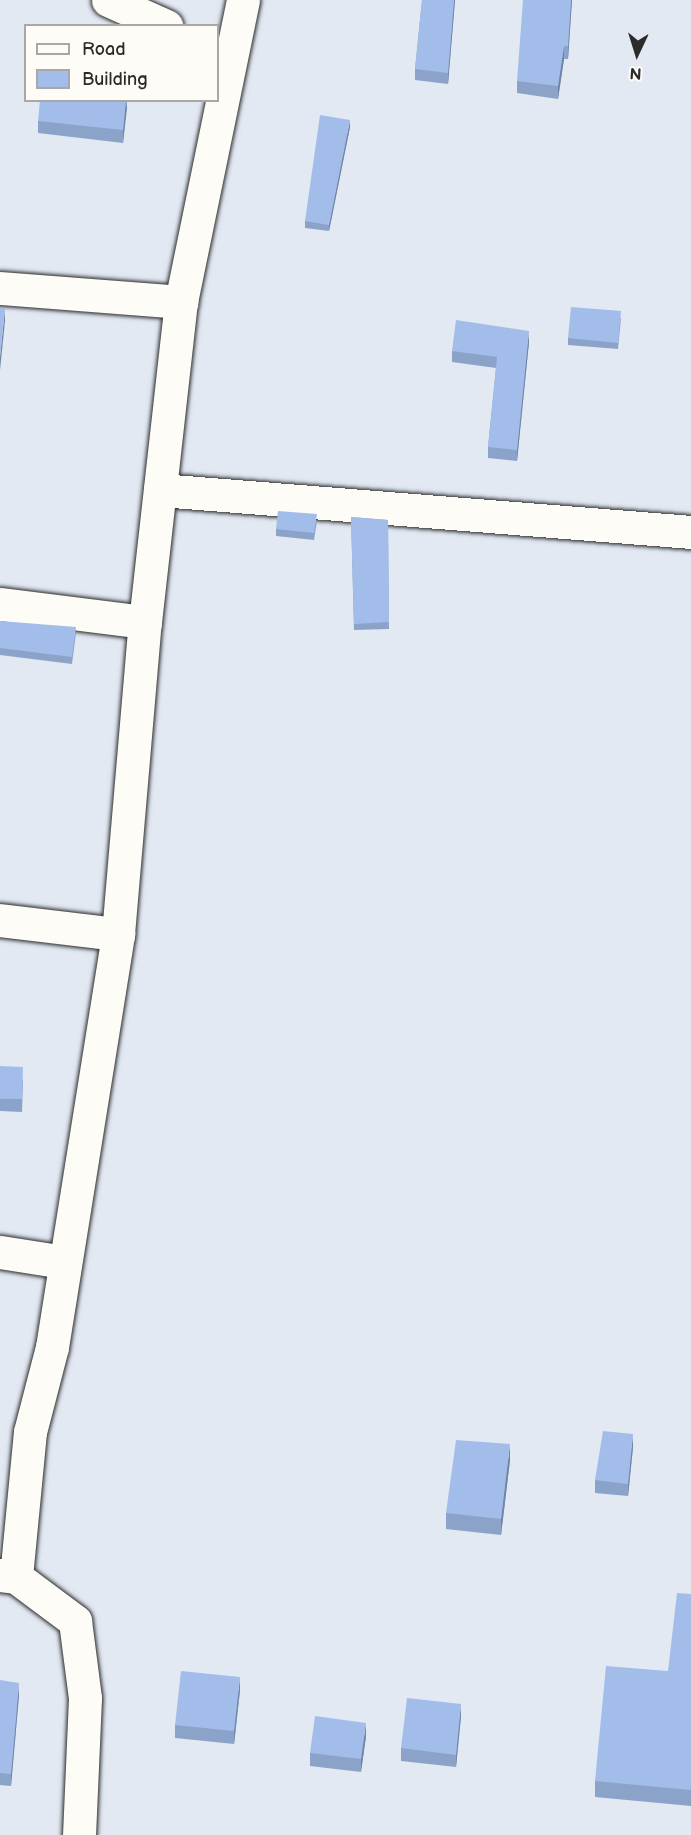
<!DOCTYPE html>
<html>
<head>
<meta charset="utf-8">
<style>
  body { margin:0 }
  #map { position:relative; width:691px; height:1835px; overflow:hidden; background:#e2e9f3; font-family:"Balsamiq Sans",sans-serif }
  div>[style] { position:absolute }
  [style*='--x'] { left:calc(var(--x)*1px); top:calc(var(--y)*1px); width:calc(var(--w)*1px); rotate:calc(var(--a)*1deg) }
  .roads { filter:drop-shadow(0 0 2px #2b2b2b) drop-shadow(0 0 2px #2b2b2b) }
  .minor>* { height:33px; margin:-16.5px; padding:0 16.5px; transform-origin:16.5px; border-radius:16.5px; background:#fdfcf7 }
  .wall>* { inset:0; background:#8ca3c9 }
  .shaded-wall>* { inset:0; background:#7284a4 }
  .building>* { inset:0; background:#a3bdea }
  span { translate:-50% -50%; white-space:nowrap; text-align:center; line-height:1.15; -webkit-text-stroke:6px #fdfcf7; paint-order:stroke }
  .legend { position:absolute; left:24px; top:24px; width:195px; height:78px; box-sizing:border-box; background:#fdfcf7; border:2px solid #a9a8a5; margin:0; padding:8px 10px; list-style:none; font-size:18px; color:#2b2b2b }
  .legend li { display:flex; align-items:center; gap:12px; height:30px }
  .legend b { width:30px; border:2px solid #a9a8a5 }
  .north { position:absolute; left:607px; top:24px; width:60px; height:60px; -webkit-text-stroke:4px #fdfcf7; paint-order:stroke; rotate:184deg; font-size:16px; font-weight:700; line-height:24px; text-align:center; color:#2b2b2b }
  .north::after { content:''; display:block; margin:auto; width:21px; height:27px; background:#2b2b2b; clip-path:polygon(50% 0,100% 100%,50% 72%,0 100%) }
</style>
</head>
<body>
<div id="map">
  <div class="roads">
    <div class="minor">
      <i style="--x:108;--y:0;--w:64;--a:24.1"></i>
      <i style="--x:0;--y:288;--w:182;--a:4.4"></i>
      <i style="--x:160;--y:490;--w:533;--a:4.52"></i>
      <i style="--x:0;--y:604;--w:146;--a:7.1"></i>
      <i style="--x:0;--y:920;--w:119;--a:6.8"></i>
      <i style="--x:0;--y:1252;--w:65;--a:8.9"></i>
      <i style="--x:0;--y:1575;--w:16;--a:7"></i>
      <i style="--x:16;--y:1577;--w:74;--a:36.7"></i>
      <i style="--x:75;--y:1621;--w:78;--a:82.6"></i>
      <i style="--x:85;--y:1698;--w:137;--a:92.5"></i>
      <i style="--x:16;--y:1577;--w:146;--a:-84.5"></i>
      <i style="--x:30;--y:1432;--w:88;--a:-75.5"></i>
      <i style="--x:52;--y:1347;--w:418;--a:-80.9"></i>
      <i style="--x:118;--y:934;--w:313;--a:-85.1"></i>
      <i style="--x:145;--y:622;--w:322;--a:-83.6"></i>
      <i style="--x:181;--y:302;--w:308;--a:-78.4"></i>
    </div>
  </div>
  <div class="wall">
    <i style="clip-path:polygon(422px 0,455px 0,448px 84px,415px 80px,415px 69px)"></i>
    <i style="clip-path:polygon(572px 0,568px 59px,564px 59px,558px 99px,517px 93px,517px 81px)"></i>
    <i style="clip-path:polygon(127px 100px,123px 143px,38px 133px,38px 121px)"></i>
    <i style="clip-path:polygon(350px 127px,329px 231px,305px 228px,305px 221px)"></i>
    <i style="clip-path:polygon(621px 318px,618px 349px,568px 345px,568px 338px)"></i>
    <i style="clip-path:polygon(529px 342px,517px 461px,488px 458px,488px 447px,496px 368px,452px 362px,452px 351px)"></i>
    <i style="clip-path:polygon(351px 517px,388px 520px,389px 629px,354px 630px)"></i>
    <i style="clip-path:polygon(317px 521px,314px 540px,276px 536px,276px 529px)"></i>
    <i style="clip-path:polygon(0 621px,76px 633px,72px 664px,0 655px)"></i>
    <i style="clip-path:polygon(0 1066px,23px 1080px,22px 1112px,0 1111px)"></i>
    <i style="clip-path:polygon(633px 1447px,628px 1496px,595px 1493px,595px 1480px)"></i>
    <i style="clip-path:polygon(510px 1460px,501px 1535px,446px 1529px,446px 1513px)"></i>
    <i style="clip-path:polygon(691px 1594px,691px 1806px,595px 1797px,595px 1781px,668px 1671px)"></i>
    <i style="clip-path:polygon(0 1680px,19px 1695px,11px 1786px,0 1785px)"></i>
    <i style="clip-path:polygon(240px 1690px,234px 1744px,175px 1738px,175px 1725px)"></i>
    <i style="clip-path:polygon(461px 1716px,456px 1767px,401px 1761px,401px 1748px)"></i>
    <i style="clip-path:polygon(366px 1736px,361px 1772px,310px 1766px,310px 1753px)"></i>
  </div>
  <div class="shaded-wall">
    <i style="clip-path:polygon(454px 0,455px 0,448px 84px,448px 73px)"></i>
    <i style="clip-path:polygon(571px 0,572px 0,568px 59px,568px 46px)"></i>
    <i style="clip-path:polygon(564px 46px,564px 59px,558px 99px,558px 86px)"></i>
    <i style="clip-path:polygon(126px 100px,127px 108px,123px 143px,123px 130px)"></i>
    <i style="clip-path:polygon(350px 120px,350px 127px,329px 231px,329px 225px)"></i>
    <i style="clip-path:polygon(5px 309px,5px 321px,0 370px,0 357px)"></i>
    <i style="clip-path:polygon(529px 331px,529px 342px,517px 461px,517px 450px)"></i>
    <i style="clip-path:polygon(633px 1434px,633px 1447px,628px 1496px,628px 1484px)"></i>
    <i style="clip-path:polygon(510px 1444px,510px 1460px,501px 1535px,501px 1519px)"></i>
    <i style="clip-path:polygon(240px 1677px,240px 1690px,234px 1744px,234px 1731px)"></i>
    <i style="clip-path:polygon(19px 1683px,19px 1695px,11px 1786px,11px 1774px)"></i>
    <i style="clip-path:polygon(461px 1704px,461px 1716px,456px 1767px,456px 1755px)"></i>
    <i style="clip-path:polygon(366px 1723px,366px 1736px,361px 1772px,361px 1759px)"></i>
  </div>
  <div class="building">
    <i style="clip-path:polygon(422px 0,454px 0,448px 73px,415px 69px)"></i>
    <i style="clip-path:polygon(523px 0,571px 0,568px 46px,564px 46px,558px 86px,517px 81px)"></i>
    <i style="clip-path:polygon(40px 100px,126px 100px,123px 130px,38px 121px)"></i>
    <i style="clip-path:polygon(320px 115px,350px 120px,329px 225px,305px 221px)"></i>
    <i style="clip-path:polygon(571px 307px,621px 311px,618px 343px,568px 338px)"></i>
    <i style="clip-path:polygon(0 308px,5px 309px,0 357px)"></i>
    <i style="clip-path:polygon(456px 320px,529px 331px,517px 450px,488px 447px,497px 357px,452px 351px)"></i>
    <i style="clip-path:polygon(278px 511px,317px 514px,314px 533px,276px 529px)"></i>
    <i style="clip-path:polygon(351px 517px,388px 520px,389px 622px,354px 624px)"></i>
    <i style="clip-path:polygon(0 621px,76px 627px,72px 657px,0 648px)"></i>
    <i style="clip-path:polygon(0 1066px,23px 1067px,22px 1099px,0 1099px)"></i>
    <i style="clip-path:polygon(603px 1431px,633px 1434px,628px 1484px,595px 1480px)"></i>
    <i style="clip-path:polygon(456px 1440px,510px 1444px,501px 1519px,446px 1513px)"></i>
    <i style="clip-path:polygon(677px 1593px,691px 1594px,691px 1790px,595px 1781px,606px 1666px,668px 1671px)"></i>
    <i style="clip-path:polygon(181px 1671px,240px 1677px,234px 1731px,175px 1725px)"></i>
    <i style="clip-path:polygon(0 1680px,19px 1683px,11px 1774px,0 1773px)"></i>
    <i style="clip-path:polygon(407px 1698px,461px 1704px,456px 1755px,401px 1748px)"></i>
    <i style="clip-path:polygon(315px 1716px,366px 1723px,361px 1759px,310px 1753px)"></i>
  </div>
  <ul class="legend">
  <li><b style="height:8px;background:#fdfcf7"></b>Road</li>
  <li><b style="height:16px;background:#a3bdea"></b>Building</li>
  </ul>
  <div class="north">N</div>
</div>
</body>
</html>
